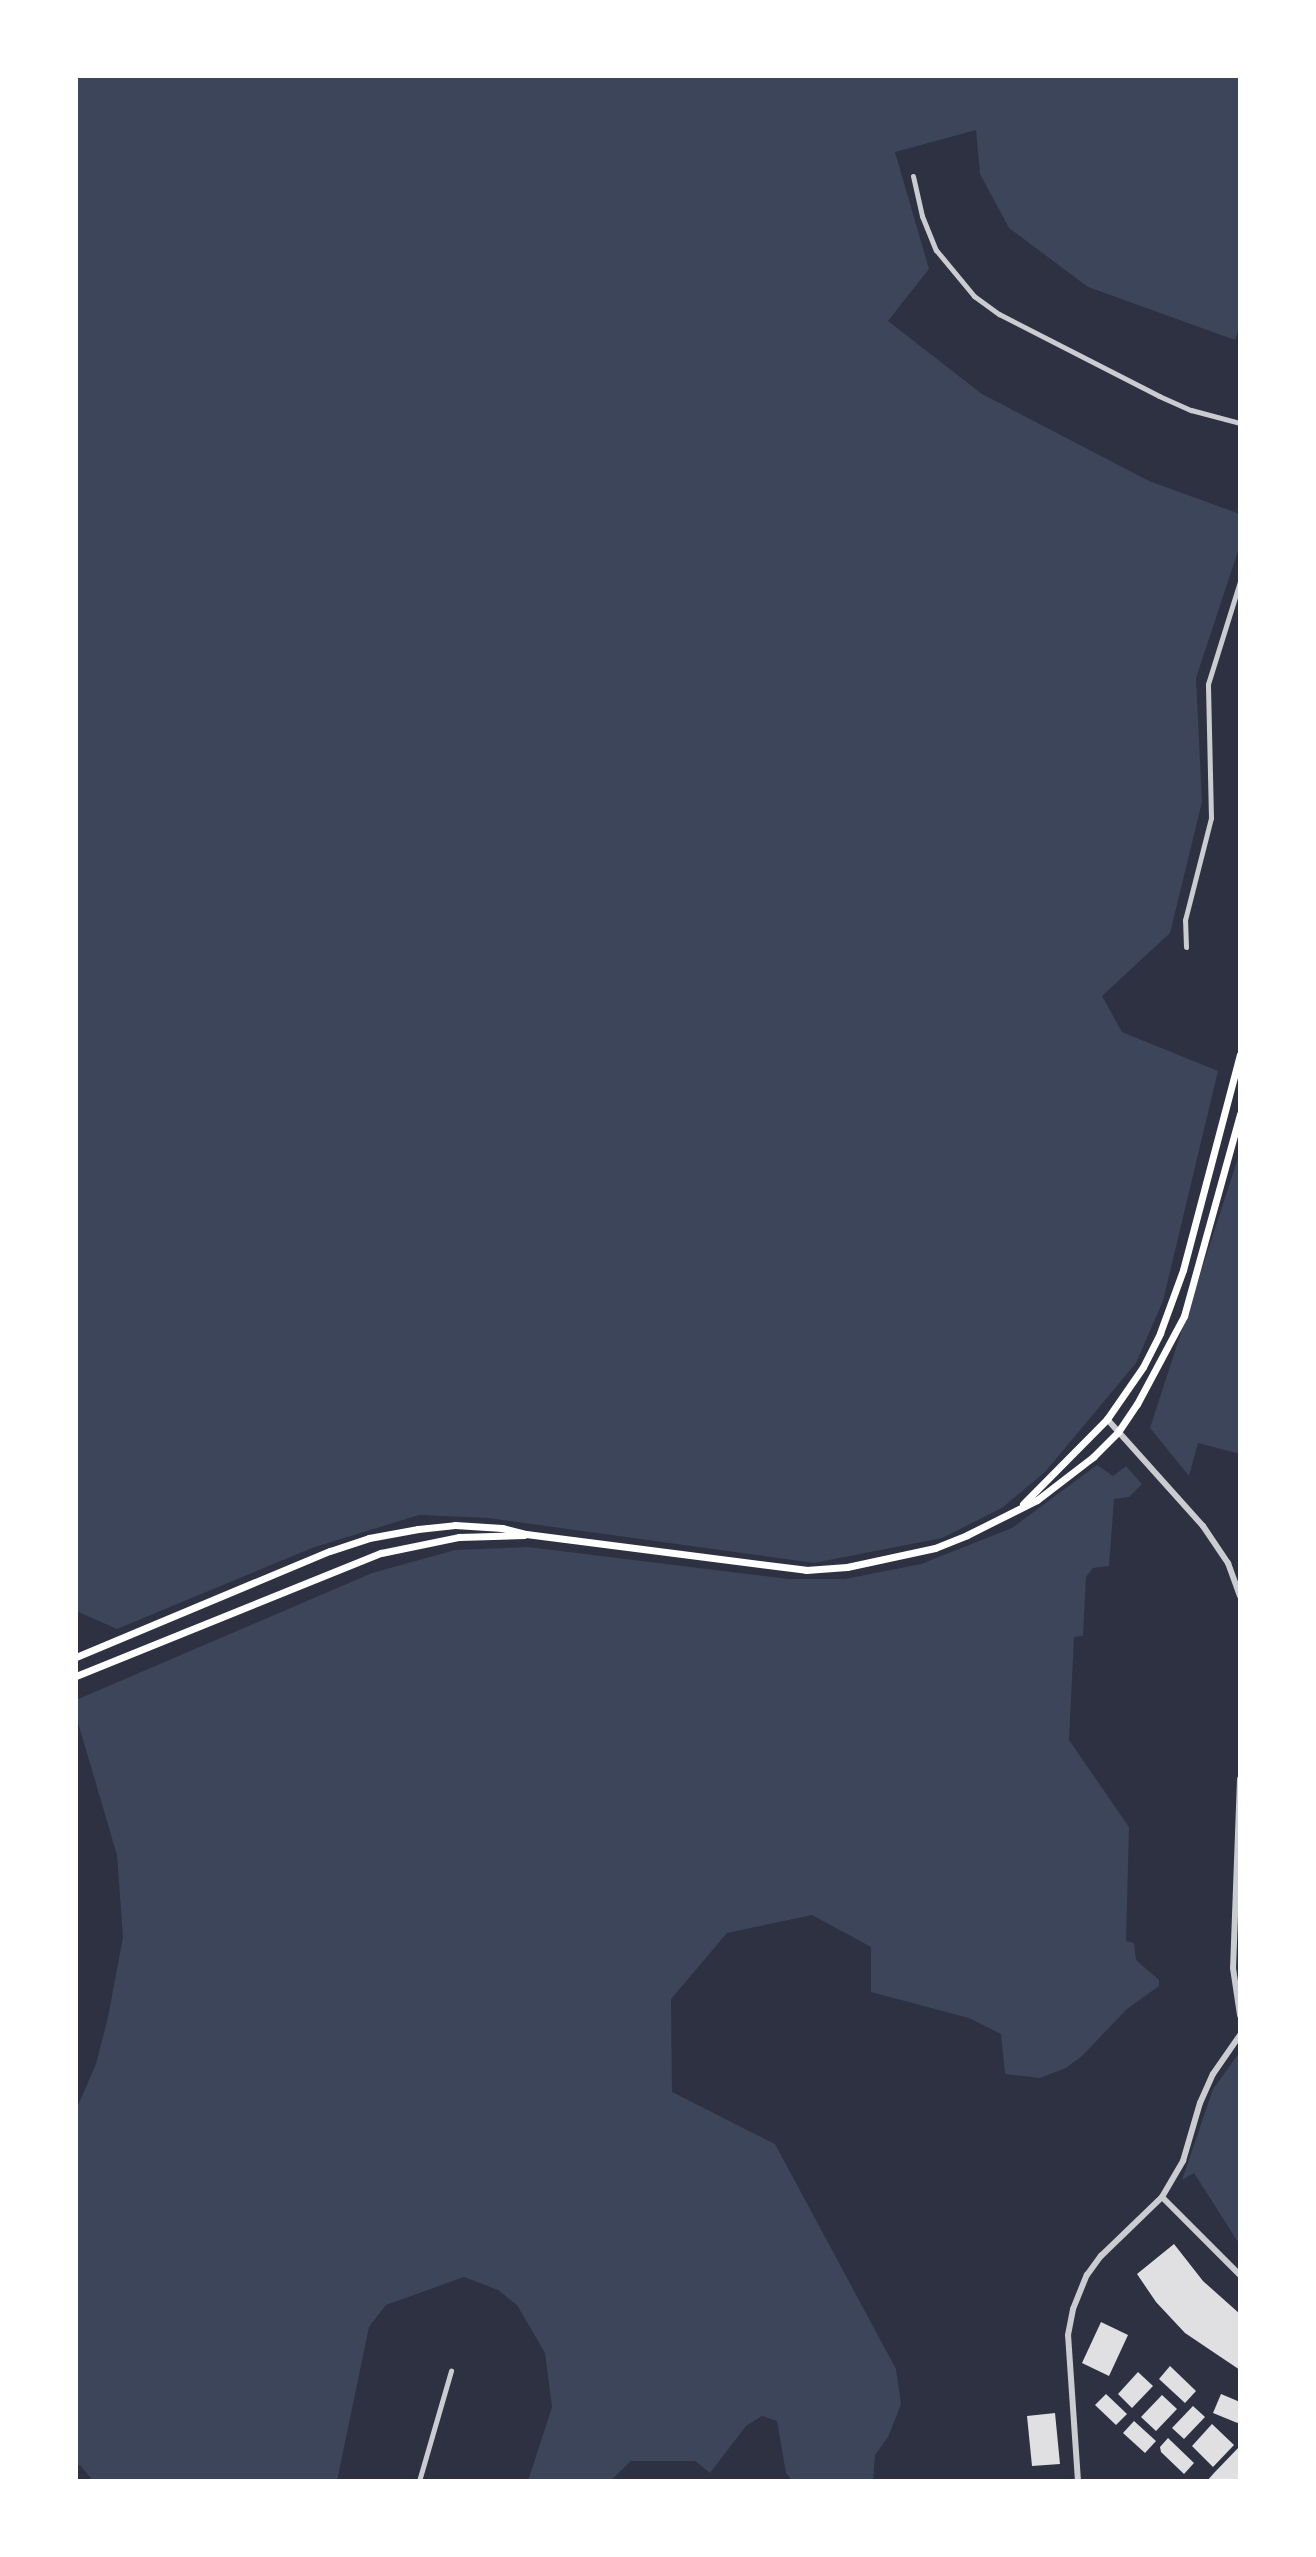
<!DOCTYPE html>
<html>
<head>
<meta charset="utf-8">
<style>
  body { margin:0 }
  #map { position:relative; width:1316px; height:2557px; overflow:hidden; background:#2d3142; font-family:Inter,sans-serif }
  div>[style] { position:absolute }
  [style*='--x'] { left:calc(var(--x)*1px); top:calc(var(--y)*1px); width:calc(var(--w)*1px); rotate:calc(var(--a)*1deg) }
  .green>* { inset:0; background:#3c4559 }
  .building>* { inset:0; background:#e0e0e3 }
  .minor>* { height:5px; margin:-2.5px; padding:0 2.5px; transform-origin:2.5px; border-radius:2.5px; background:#caccd0 }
  .tertiary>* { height:6px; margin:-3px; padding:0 3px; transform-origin:3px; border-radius:3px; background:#caccd0 }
  .secondary>* { height:7px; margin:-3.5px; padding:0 3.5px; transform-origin:3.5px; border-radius:3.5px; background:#fff }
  span { translate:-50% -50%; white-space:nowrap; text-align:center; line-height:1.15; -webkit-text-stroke:7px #fff; paint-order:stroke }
  .frame { position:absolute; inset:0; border:78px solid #fff; pointer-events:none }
</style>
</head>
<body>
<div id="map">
  <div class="green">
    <i style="clip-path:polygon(76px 76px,1240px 76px,1240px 325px,1235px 340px,1088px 287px,1009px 228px,980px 174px,976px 130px,895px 152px,929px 269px,888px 321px,982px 394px,1149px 481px,1240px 514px,1240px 545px,1196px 678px,1202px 802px,1170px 933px,1102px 996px,1122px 1032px,1218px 1071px,1163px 1301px,1136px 1363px,1045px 1472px,1002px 1508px,942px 1538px,814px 1563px,488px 1518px,419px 1515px,312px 1548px,117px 1629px,76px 1611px)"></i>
    <i style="clip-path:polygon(1240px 1152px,1240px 1454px,1198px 1443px,1189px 1476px,1150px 1428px)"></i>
    <i style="clip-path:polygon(1097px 1465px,1113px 1476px,1126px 1466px,1142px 1484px,1129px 1497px,1114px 1499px,1109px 1566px,1093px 1568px,1086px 1577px,1083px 1636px,1074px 1637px,1069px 1740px,1129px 1827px,1126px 1941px,1134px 1943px,1136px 1960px,1159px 1980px,1159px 1986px,1127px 2009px,1082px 2056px,1066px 2068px,1040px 2078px,1005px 2074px,1001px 2034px,969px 2018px,871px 1992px,871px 1947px,812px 1915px,727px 1933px,671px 1999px,672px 2092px,775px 2144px,896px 2369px,901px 2404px,888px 2437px,875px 2455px,873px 2481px,792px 2481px,786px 2473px,777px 2421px,762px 2416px,746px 2426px,710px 2473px,695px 2461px,631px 2461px,610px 2481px,528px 2481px,552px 2407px,545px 2353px,517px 2305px,498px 2290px,464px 2277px,386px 2305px,369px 2327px,337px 2481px,93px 2481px,80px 2465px,76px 2467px,76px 2110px,96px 2064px,108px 2017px,123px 1937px,117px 1855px,76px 1716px,76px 1700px,372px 1573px,455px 1550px,528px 1547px,789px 1579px,845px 1579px,921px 1564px,1012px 1528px)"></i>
    <i style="clip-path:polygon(1240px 2052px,1240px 2245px,1194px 2173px,1182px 2180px,1213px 2089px)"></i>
  </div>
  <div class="building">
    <i style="clip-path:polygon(1174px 2244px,1203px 2281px,1240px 2314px,1240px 2370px,1185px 2333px,1156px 2302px,1137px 2274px)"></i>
    <i style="clip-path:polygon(1101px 2322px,1128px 2335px,1109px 2376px,1082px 2363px)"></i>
    <i style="clip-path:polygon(1170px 2366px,1196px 2391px,1185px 2403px,1159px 2379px)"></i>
    <i style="clip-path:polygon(1138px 2372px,1153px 2386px,1132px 2408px,1118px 2394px)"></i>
    <i style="clip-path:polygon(1106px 2394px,1127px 2414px,1116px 2425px,1095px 2405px)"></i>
    <i style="clip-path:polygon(1221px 2394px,1240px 2402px,1240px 2424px,1213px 2413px)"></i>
    <i style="clip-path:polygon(1162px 2395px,1177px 2409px,1156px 2431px,1141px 2417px)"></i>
    <i style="clip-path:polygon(1193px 2406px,1205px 2417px,1184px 2439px,1172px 2428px)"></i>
    <i style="clip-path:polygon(1055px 2413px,1060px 2464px,1032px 2466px,1027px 2416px)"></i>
    <i style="clip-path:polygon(1134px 2421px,1156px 2441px,1145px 2453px,1123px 2433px)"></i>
    <i style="clip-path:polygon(1212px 2424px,1234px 2445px,1213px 2467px,1192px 2446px)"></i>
    <i style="clip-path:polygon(1168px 2438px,1194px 2463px,1184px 2474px,1161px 2452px,1160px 2447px)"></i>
    <i style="clip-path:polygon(1240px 2446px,1240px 2481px,1207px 2481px,1214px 2473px)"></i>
  </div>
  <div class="minor">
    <i style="--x:913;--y:176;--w:41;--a:77.3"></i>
    <i style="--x:922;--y:216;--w:37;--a:68"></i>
    <i style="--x:936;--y:250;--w:60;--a:50.4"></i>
    <i style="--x:974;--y:296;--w:31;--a:36"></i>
    <i style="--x:999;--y:314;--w:180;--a:27.1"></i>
    <i style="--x:1159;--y:396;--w:35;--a:24"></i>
    <i style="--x:1191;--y:410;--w:51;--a:14.9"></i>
    <i style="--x:1186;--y:947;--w:27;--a:-92"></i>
    <i style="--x:1185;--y:920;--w:105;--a:-75.7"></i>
    <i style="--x:1211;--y:818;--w:134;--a:-91.3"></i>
    <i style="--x:1208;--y:684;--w:108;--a:-72.7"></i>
    <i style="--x:419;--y:2481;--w:115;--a:-73.8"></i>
  </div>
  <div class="tertiary">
    <i style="--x:1107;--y:1419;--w:144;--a:48.1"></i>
    <i style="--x:1203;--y:1526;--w:45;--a:56"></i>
    <i style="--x:1228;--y:1563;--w:35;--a:70"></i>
    <i style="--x:1240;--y:1779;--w:189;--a:92.1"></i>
    <i style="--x:1233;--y:1968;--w:48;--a:81.5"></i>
    <i style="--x:1162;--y:2197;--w:110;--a:45"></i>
    <i style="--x:1078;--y:2481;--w:146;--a:-93.9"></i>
    <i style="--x:1068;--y:2335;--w:26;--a:-79"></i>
    <i style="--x:1073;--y:2309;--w:37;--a:-68"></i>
    <i style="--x:1087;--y:2275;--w:24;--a:-54"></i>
    <i style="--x:1101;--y:2256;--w:85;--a:-44"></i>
    <i style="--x:1162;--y:2197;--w:42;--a:-59.7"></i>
    <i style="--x:1183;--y:2161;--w:60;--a:-73.7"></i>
    <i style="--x:1200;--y:2103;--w:32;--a:-66"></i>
    <i style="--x:1213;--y:2074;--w:47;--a:-55.3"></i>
  </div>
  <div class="secondary">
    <i style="--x:1023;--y:1504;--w:120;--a:-45.3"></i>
    <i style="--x:1107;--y:1419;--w:63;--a:-55.3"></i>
    <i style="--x:1143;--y:1367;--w:38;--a:-63"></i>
    <i style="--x:1160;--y:1333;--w:67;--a:-69.9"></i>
    <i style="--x:1183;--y:1270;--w:223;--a:-75.2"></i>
    <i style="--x:76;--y:1657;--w:275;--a:-22.7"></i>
    <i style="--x:330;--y:1551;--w:41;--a:-18.4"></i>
    <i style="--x:369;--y:1538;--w:50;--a:-10.4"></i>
    <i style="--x:418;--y:1529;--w:37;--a:-6"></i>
    <i style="--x:455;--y:1525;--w:47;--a:3.7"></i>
    <i style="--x:502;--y:1528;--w:25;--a:14"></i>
    <i style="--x:526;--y:1534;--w:282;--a:7.3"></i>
    <i style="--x:806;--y:1570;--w:41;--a:-4.2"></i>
    <i style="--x:847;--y:1567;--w:90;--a:-12.2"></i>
    <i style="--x:935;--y:1548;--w:35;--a:-22"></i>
    <i style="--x:967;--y:1535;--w:78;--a:-26.6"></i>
    <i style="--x:1037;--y:1500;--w:71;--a:-37.5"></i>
    <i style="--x:1093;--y:1457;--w:35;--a:-45"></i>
    <i style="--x:1118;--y:1432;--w:34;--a:-56"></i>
    <i style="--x:1137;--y:1404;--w:100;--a:-61.9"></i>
    <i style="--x:1184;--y:1316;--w:210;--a:-74.5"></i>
    <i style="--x:76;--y:1676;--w:329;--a:-22"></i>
    <i style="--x:381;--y:1553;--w:80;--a:-11.6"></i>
    <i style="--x:459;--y:1537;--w:65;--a:-1.8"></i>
  </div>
  <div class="frame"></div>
</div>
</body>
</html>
